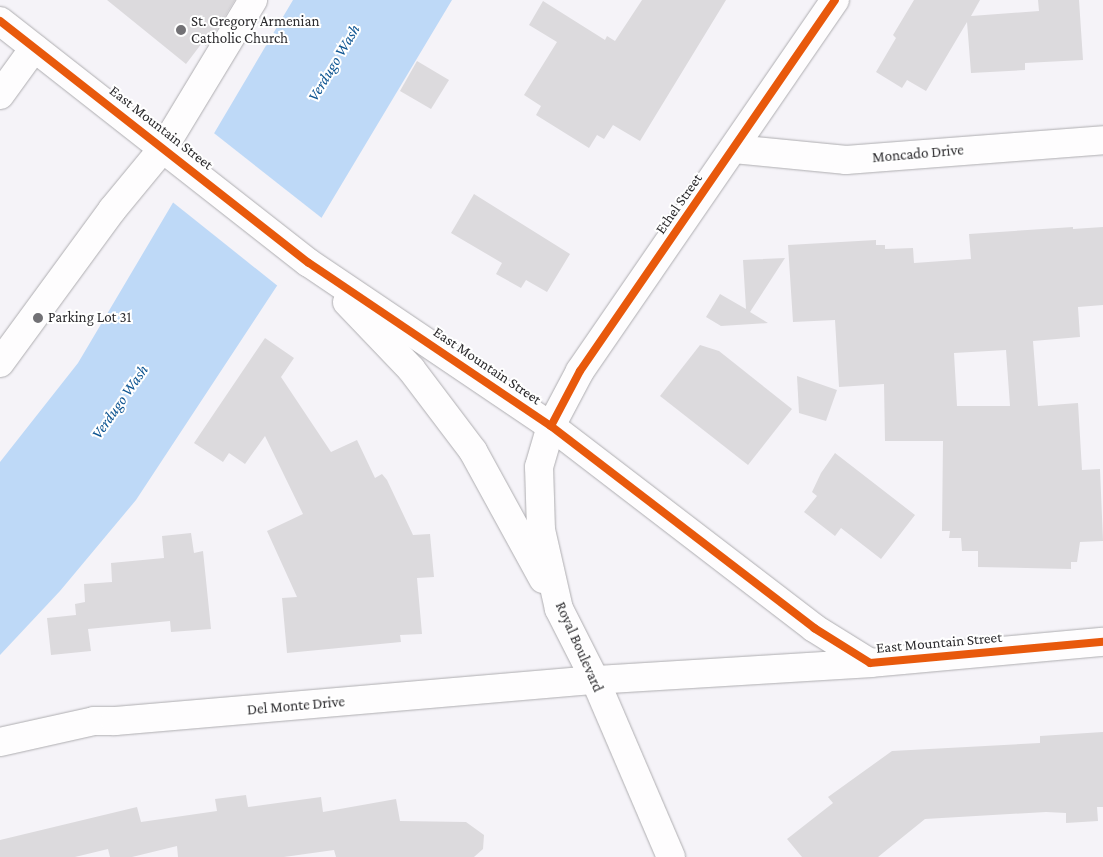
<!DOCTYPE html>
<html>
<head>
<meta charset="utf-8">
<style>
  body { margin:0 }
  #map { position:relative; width:1103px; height:857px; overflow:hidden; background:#f5f3f8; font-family:"Crimson Pro",serif }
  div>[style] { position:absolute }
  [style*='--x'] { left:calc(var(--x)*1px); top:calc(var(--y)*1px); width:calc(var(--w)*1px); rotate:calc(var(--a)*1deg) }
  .water>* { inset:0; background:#bed9f7 }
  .pier>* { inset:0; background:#f5f3f8 }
  .building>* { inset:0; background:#dcdadd }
  .roads { filter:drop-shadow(0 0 1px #aeadb0) drop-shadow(0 0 1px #aeadb0) }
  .minor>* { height:28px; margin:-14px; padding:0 14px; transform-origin:14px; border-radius:14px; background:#fefdfe }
  .cycleway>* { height:8px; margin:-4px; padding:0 4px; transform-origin:4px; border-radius:4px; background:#e8590c }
  .dots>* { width:14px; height:14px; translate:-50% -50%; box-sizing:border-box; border:2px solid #fff; border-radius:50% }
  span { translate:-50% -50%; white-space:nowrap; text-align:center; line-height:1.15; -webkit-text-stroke:4px #fff; paint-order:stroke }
  .poi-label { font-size:15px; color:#2c2b2e }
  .left { translate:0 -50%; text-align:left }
  .street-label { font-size:15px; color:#2c2b2e }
  .water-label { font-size:16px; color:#0d5491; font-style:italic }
</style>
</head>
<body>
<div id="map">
  <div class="water">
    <i style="clip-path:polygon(293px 0,452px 0,319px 222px,136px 500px,60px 591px,0 655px,0 462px,78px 363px)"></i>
  </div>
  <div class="pier">
    <i style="clip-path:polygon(210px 130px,323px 219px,279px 287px,170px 200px)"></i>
  </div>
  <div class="building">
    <i style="clip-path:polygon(107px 0,235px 0,211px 39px,206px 46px,202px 43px,186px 64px)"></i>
    <i style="clip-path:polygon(642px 0,726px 0,640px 141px,613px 125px,604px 139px,597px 135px,589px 148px,536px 115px,541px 106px,524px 95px,557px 42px,529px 25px,543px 1px,605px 40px,607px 36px,615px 41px)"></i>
    <i style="clip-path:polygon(914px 0,980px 0,971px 16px,1039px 11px,1038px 0,1079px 0,1083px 60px,1025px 63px,1025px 70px,971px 73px,967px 22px,926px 91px,907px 80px,902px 88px,876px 72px,896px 38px,893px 35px)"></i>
    <i style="clip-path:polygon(417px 61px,449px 80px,431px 109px,400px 91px)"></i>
    <i style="clip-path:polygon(474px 194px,570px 254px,547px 292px,526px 280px,521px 288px,496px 274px,502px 263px,451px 233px)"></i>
    <i style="clip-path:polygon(evenodd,1073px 227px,1073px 229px,1103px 227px,1103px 305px,1078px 307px,1080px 337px,1033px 341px,1038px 406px,1078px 403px,1082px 470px,1100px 469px,1103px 541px,1080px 542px,1077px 562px,1071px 562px,1071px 569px,978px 567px,978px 551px,962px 551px,961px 538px,949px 538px,950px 531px,942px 531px,943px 441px,885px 441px,884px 384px,839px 387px,835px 320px,793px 322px,788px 245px,876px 240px,876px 245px,885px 245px,885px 249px,913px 248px,914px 263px,971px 259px,969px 234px,1073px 227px,1006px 350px,1010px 406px,957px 406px,954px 353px,1006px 350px)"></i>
    <i style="clip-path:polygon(785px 258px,750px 312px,768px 323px,721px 326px,706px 317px,720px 294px,746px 309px,743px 260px)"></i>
    <i style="clip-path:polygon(265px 338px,294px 358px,281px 377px,331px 452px,357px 440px,375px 478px,382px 474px,387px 480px,413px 535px,430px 534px,434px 577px,417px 578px,422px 634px,400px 635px,401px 642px,287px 653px,282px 598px,297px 597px,267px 531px,303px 514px,265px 436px,245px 464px,229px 453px,223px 462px,194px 443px)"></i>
    <i style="clip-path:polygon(700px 345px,719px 351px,792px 409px,748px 465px,660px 396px)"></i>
    <i style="clip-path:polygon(797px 376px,837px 390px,826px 421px,799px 413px)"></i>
    <i style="clip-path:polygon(835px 453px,915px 515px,881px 559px,841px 528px,835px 536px,804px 512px,817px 496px,812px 492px,821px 473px)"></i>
    <i style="clip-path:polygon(191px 533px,194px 553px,203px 551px,211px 629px,171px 632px,170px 621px,88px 629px,91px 651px,51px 655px,47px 618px,76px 615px,75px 604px,85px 602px,84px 584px,112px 582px,111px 563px,164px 558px,162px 536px)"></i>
    <i style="clip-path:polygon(1103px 732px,1103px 807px,1097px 807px,1098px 821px,1066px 823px,1066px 813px,1046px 812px,925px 819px,878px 857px,802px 857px,787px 839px,833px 803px,828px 797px,892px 751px,1040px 743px,1040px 736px)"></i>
    <i style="clip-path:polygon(246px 795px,248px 807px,321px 797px,323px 812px,396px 799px,400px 821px,466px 822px,484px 835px,483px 849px,474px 857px,336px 857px,334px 850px,284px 857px,178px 857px,177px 846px,132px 857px,110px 857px,108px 849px,75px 857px,0 857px,0 840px,137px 807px,141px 822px,217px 811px,215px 799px)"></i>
  </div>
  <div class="roads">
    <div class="minor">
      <i style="--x:0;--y:21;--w:392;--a:38.1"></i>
      <i style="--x:309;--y:263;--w:292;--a:34"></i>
      <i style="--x:551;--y:426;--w:332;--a:37.5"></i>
      <i style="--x:814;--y:628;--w:66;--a:32"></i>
      <i style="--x:870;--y:663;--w:234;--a:-5.2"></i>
      <i style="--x:0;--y:95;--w:58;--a:-54.1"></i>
      <i style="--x:734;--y:149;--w:113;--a:5.6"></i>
      <i style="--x:846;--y:160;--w:258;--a:-4.4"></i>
      <i style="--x:347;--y:302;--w:93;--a:46.3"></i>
      <i style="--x:411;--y:369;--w:103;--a:52.9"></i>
      <i style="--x:473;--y:451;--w:146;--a:61.3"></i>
      <i style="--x:0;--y:363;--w:190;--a:-53.8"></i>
      <i style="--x:112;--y:210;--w:82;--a:-50.5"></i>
      <i style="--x:164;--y:147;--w:172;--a:-58.8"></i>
      <i style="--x:0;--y:742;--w:96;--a:-12.6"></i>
      <i style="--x:94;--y:721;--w:21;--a:0"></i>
      <i style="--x:115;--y:721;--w:482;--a:-4.9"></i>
      <i style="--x:595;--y:680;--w:276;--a:-3.5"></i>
      <i style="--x:671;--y:857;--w:193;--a:-113.2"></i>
      <i style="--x:595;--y:680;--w:80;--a:-116.9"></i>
      <i style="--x:559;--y:609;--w:81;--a:-102.8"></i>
      <i style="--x:541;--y:530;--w:63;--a:-91.8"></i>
      <i style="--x:539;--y:467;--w:43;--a:-73.7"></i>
      <i style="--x:551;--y:426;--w:62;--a:-62.2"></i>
      <i style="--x:580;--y:371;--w:450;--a:-55.5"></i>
    </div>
  </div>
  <div class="cycleway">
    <i style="--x:0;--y:21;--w:392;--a:38.1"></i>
    <i style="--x:309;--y:263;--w:292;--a:34"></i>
    <i style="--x:551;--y:426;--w:332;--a:37.5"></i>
    <i style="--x:814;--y:628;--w:66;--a:32"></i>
    <i style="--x:870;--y:663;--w:234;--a:-5.2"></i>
    <i style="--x:551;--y:426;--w:62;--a:-62.2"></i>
    <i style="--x:580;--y:371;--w:450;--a:-55.5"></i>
  </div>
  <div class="dots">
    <i style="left:181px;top:30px;background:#727175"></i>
    <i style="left:38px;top:318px;background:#727175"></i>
  </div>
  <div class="poi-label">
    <span class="left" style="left:191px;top:30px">St. Gregory Armenian<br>Catholic Church</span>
    <span class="left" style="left:48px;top:318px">Parking Lot 31</span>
  </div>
  <div class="street-label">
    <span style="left:161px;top:128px;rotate:38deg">East Mountain Street</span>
    <span style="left:918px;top:154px;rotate:-5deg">Moncado Drive</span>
    <span style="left:679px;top:204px;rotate:-55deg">Ethel Street</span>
    <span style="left:487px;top:366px;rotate:34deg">East Mountain Street</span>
    <span style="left:939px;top:643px;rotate:-5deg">East Mountain Street</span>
    <span style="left:579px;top:647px;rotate:66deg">Royal Boulevard</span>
    <span style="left:296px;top:706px;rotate:-5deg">Del Monte Drive</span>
  </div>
  <div class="water-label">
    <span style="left:334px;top:63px;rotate:-59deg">Verdugo Wash</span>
    <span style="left:120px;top:402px;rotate:-55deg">Verdugo Wash</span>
  </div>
</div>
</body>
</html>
